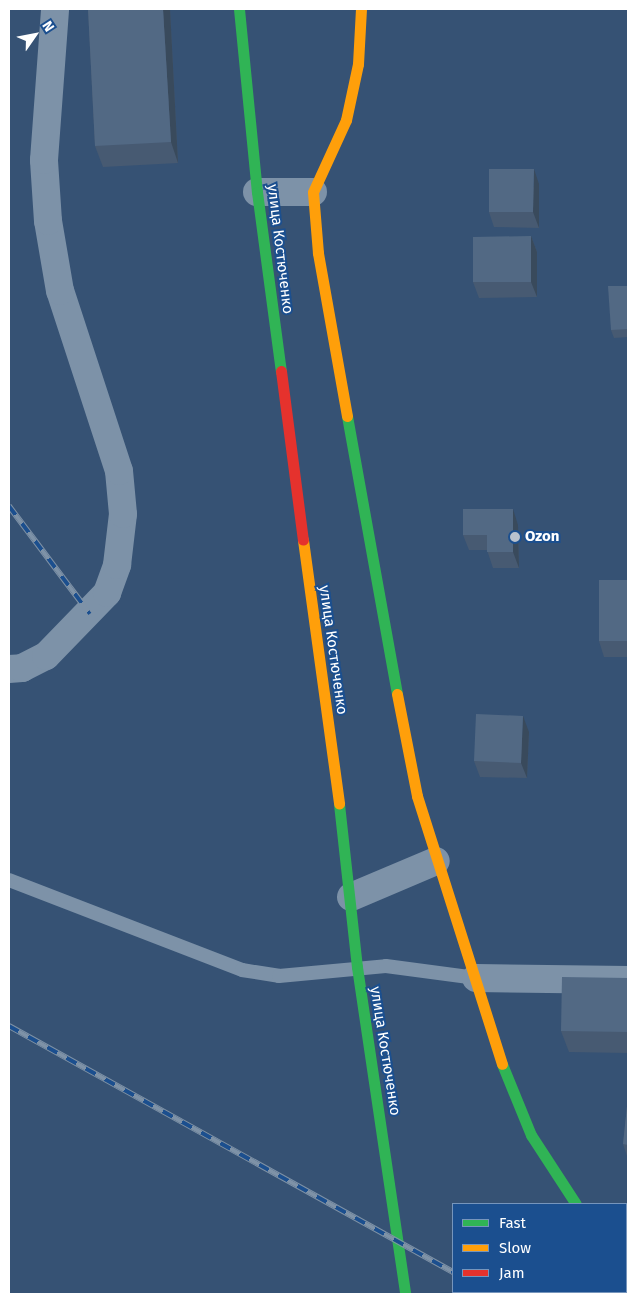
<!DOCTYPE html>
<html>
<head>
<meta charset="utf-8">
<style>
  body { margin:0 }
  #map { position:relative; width:637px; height:1303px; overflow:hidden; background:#365274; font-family:"Fira Sans",sans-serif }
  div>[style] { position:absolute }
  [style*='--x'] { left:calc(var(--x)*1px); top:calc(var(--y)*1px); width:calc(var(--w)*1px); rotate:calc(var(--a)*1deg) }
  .lane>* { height:14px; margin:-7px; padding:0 7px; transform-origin:7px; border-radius:7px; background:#7d92a8 }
  .street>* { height:28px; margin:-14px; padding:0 14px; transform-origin:14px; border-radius:14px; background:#7d92a8 }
  .fast>* { height:11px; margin:-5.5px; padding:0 5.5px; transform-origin:5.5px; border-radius:5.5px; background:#30b455 }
  .slow>* { height:11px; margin:-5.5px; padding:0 5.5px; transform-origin:5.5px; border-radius:5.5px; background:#ff9f0a }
  .jam>* { height:11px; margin:-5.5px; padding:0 5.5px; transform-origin:5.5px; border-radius:5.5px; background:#e5322d }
  .rail>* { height:5.5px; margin-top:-2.75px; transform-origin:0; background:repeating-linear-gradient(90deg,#1b4f8f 0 11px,#7e92a7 0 22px); box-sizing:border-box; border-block:1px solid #7e92a7 }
  .wall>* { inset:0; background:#475a72 }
  .shaded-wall>* { inset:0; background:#394a5c }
  .building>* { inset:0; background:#526984 }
  .dots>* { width:14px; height:14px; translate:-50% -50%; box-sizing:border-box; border:2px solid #1b4f8f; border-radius:50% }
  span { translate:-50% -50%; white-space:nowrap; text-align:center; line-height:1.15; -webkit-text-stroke:4px #1b4f8f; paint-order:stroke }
  .street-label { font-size:15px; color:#fff }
  .poi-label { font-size:15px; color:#fff; font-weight:700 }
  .left { translate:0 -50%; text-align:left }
  .frame { position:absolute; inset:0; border:10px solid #fff; pointer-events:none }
  .legend { position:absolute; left:452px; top:1203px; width:175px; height:90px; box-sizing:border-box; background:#1b4f8f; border:1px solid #7695bc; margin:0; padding:6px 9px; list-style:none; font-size:15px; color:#fff }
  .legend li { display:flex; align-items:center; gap:10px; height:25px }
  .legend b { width:25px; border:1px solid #7695bc }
  .north { position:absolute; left:10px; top:10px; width:50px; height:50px; -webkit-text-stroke:4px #1b4f8f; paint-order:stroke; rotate:57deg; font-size:14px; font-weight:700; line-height:20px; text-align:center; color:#fff }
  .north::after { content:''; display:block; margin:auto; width:18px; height:22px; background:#fff; clip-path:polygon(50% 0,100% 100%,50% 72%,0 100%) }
</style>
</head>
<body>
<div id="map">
  <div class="lane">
    <i style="--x:9;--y:880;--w:250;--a:21.1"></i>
    <i style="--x:242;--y:970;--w:37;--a:9"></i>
    <i style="--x:279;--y:976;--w:107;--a:-5.3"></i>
    <i style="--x:386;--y:966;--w:91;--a:7.6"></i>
  </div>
  <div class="street">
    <i style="--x:257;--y:192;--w:56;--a:0"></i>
    <i style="--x:9;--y:669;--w:13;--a:-4"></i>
    <i style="--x:22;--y:668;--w:27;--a:-27"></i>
    <i style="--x:46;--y:656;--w:88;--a:-45.9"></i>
    <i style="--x:107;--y:593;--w:30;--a:-70"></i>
    <i style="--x:117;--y:565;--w:51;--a:-83.3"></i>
    <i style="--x:123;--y:514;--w:43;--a:-95.3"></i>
    <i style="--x:119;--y:471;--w:189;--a:-108.1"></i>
    <i style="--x:60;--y:291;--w:71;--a:-99.7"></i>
    <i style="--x:48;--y:221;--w:61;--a:-93.8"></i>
    <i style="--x:44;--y:160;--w:151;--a:-85.8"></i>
    <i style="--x:351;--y:897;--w:92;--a:-23"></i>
    <i style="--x:476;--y:978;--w:152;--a:0.8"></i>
    <i style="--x:626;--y:1273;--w:4;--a:63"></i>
  </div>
  <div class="fast">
    <i style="--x:239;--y:9;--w:184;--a:84.4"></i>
    <i style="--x:257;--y:192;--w:181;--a:82.4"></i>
    <i style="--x:347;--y:416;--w:282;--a:79.8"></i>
    <i style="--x:339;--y:804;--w:164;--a:83.7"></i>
    <i style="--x:357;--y:967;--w:331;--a:81.6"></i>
    <i style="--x:502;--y:1064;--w:77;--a:67.8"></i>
    <i style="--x:531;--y:1135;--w:82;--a:56.9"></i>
  </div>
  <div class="slow">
    <i style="--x:347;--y:416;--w:166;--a:-100.1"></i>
    <i style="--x:318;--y:253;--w:61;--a:-94.7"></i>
    <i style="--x:313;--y:192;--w:79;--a:-65.4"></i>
    <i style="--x:346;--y:120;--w:57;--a:-77.9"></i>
    <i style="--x:358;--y:64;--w:55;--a:-86.9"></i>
    <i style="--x:303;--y:540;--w:266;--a:82.2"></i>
    <i style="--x:397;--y:694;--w:104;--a:78.9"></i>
    <i style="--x:417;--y:796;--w:281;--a:72.4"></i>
  </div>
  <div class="jam">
    <i style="--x:281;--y:371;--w:170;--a:82.6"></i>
  </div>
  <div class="rail">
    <i style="--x:9;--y:506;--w:135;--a:53.1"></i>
    <i style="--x:9;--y:1026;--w:508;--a:28.99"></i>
    <i style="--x:490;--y:1292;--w:4;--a:27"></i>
  </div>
  <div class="wall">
    <i style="clip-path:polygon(88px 9px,170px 9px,178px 163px,103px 167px,95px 146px)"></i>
    <i style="clip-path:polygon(539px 184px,539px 228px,494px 227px,489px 212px)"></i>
    <i style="clip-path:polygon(531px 236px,537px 252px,537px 297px,479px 298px,473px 282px)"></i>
    <i style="clip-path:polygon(628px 286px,628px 337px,614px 338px,611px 330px)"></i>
    <i style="clip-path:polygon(518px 525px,519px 568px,493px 568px,487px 550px,469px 550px,463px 535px)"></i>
    <i style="clip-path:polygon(628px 580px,628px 657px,604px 657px,599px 641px)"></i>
    <i style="clip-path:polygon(529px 732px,527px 778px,480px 777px,474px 761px)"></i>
    <i style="clip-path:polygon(628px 978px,628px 1053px,569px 1052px,561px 1031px)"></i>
    <i style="clip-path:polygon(628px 1097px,628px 1159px,623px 1144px)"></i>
  </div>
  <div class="shaded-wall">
    <i style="clip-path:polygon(163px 9px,170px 9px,178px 163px,171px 142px)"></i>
    <i style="clip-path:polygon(534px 169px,539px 184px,539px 228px,533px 212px)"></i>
    <i style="clip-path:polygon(531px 236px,537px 252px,537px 297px,531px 282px)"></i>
    <i style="clip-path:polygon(513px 509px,518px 525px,519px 568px,513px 552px)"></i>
    <i style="clip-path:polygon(523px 716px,529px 732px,527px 778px,521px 763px)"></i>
  </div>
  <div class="building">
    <i style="clip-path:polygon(88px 9px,163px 9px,171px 142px,95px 146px)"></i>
    <i style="clip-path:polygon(489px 169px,534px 169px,533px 212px,489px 212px)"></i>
    <i style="clip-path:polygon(531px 236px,531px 282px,473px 282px,473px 237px)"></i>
    <i style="clip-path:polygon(608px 286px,628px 286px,628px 329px,611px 330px)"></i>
    <i style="clip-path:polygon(463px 509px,513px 509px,513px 552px,487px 552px,487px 535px,463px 535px)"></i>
    <i style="clip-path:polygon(599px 580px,628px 580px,628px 641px,599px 641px)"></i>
    <i style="clip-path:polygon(476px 714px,523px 716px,521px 763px,474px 761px)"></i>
    <i style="clip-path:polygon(562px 977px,628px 978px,628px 1032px,561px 1031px)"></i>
    <i style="clip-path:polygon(628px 1097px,628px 1145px,623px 1144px)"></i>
  </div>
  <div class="dots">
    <i style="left:515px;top:537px;background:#b9c2ce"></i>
  </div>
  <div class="street-label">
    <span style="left:280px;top:249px;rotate:83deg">улица Костюченко</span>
    <span style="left:333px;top:650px;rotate:82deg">улица Костюченко</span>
    <span style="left:385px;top:1051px;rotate:81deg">улица Костюченко</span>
  </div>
  <div class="poi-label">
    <span class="left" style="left:525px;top:537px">Ozon</span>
  </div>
  <div class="frame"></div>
  <ul class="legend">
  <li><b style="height:6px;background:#30b455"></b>Fast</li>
  <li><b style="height:6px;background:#ff9f0a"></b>Slow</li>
  <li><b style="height:6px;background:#e5322d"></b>Jam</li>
  </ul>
  <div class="north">N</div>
</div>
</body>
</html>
